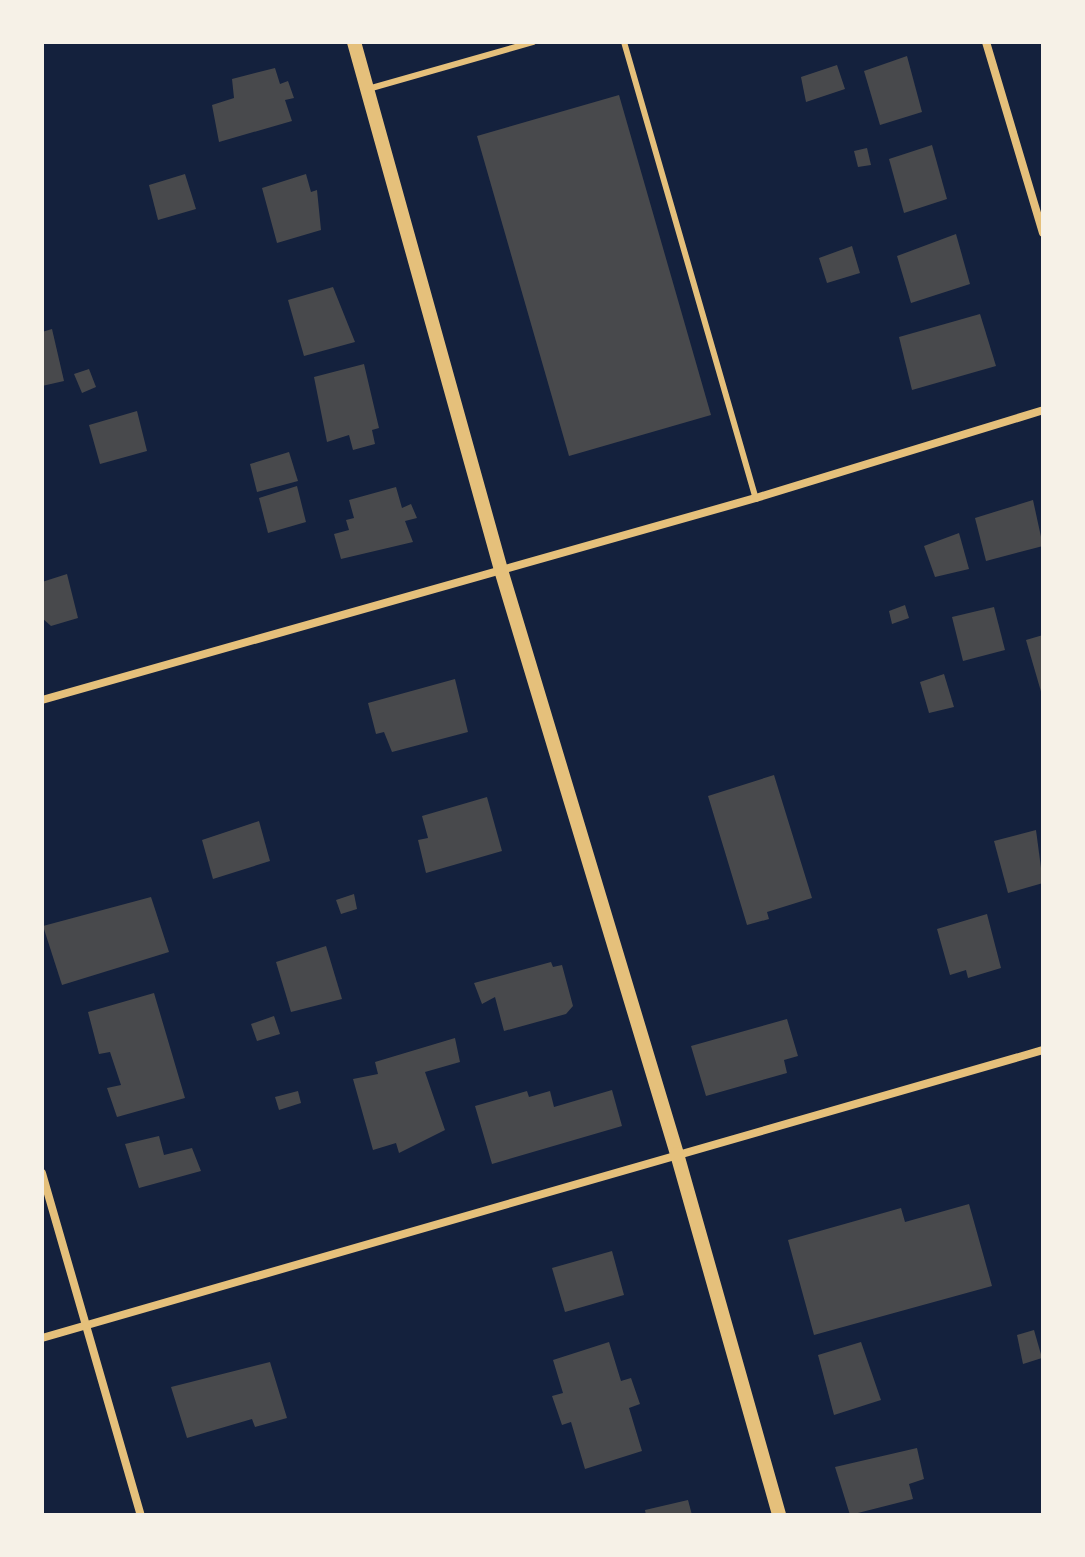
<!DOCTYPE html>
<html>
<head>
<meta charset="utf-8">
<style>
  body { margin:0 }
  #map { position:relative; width:1085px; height:1557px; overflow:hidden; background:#14213d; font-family:"Times New Roman",serif }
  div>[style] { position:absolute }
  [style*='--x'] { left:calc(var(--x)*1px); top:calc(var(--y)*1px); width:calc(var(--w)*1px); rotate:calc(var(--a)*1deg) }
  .building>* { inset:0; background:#48494c }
  .service>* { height:6px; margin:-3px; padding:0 3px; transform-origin:3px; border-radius:3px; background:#e5c07b }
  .minor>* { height:8px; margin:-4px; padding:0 4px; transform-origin:4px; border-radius:4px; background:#e5c07b }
  .tertiary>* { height:14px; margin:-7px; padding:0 7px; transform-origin:7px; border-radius:7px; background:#e5c07b }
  span { translate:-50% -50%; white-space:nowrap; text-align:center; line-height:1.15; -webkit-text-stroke:6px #f6f1e7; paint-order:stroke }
  .frame { position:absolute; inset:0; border:44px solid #f6f1e7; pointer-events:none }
</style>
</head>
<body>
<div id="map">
  <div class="building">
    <i style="clip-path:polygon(907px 56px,922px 112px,880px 125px,864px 71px)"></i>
    <i style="clip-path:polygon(837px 65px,845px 89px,806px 102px,801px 77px)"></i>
    <i style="clip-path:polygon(275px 68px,280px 84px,288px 81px,294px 98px,285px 100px,292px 121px,219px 142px,212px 105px,234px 98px,232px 79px)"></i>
    <i style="clip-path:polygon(619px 95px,711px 415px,569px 456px,477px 136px)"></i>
    <i style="clip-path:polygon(932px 145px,947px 199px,904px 213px,889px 159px)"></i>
    <i style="clip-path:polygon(867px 148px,871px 165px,858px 167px,854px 151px)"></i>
    <i style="clip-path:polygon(185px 174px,196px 209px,158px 220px,149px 185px)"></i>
    <i style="clip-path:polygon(306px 174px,311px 192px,317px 190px,321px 230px,277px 243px,262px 188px)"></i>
    <i style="clip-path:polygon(956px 234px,970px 284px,911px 303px,897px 256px)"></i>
    <i style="clip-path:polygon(852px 246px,860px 273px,827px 283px,819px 258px)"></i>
    <i style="clip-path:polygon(333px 287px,355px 342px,304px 356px,288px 300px)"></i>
    <i style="clip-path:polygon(980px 314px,996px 366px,912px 390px,899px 337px)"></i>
    <i style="clip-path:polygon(52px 329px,64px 381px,42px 386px,42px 332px)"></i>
    <i style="clip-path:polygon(364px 364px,379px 428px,372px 430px,375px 444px,353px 450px,349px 435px,327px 442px,314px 377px)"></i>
    <i style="clip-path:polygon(89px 369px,96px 387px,82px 393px,74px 374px)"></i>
    <i style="clip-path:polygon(137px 411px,147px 451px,100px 464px,89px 425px)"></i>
    <i style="clip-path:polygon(289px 452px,298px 481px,257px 492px,250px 464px)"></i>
    <i style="clip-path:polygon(297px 486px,306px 522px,268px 533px,259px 498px)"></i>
    <i style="clip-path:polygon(396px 487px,402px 508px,411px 504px,417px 518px,405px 521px,413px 542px,341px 559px,334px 534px,349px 530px,346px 520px,354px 518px,349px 500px)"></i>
    <i style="clip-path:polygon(1033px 500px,1043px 546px,986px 561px,975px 518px)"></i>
    <i style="clip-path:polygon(959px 533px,969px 569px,935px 577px,924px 546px)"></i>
    <i style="clip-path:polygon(67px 574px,78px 618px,51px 626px,42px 618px,42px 582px)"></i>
    <i style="clip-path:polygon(905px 605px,909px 618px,892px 624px,889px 611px)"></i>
    <i style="clip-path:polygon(994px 607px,1005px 650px,963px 661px,952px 617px)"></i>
    <i style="clip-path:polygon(1043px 635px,1043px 695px,1042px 695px,1026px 640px)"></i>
    <i style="clip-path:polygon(944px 674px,954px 707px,929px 713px,920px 682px)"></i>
    <i style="clip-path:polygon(455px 679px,468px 732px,392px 752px,384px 732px,376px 734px,368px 703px)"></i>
    <i style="clip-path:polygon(774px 775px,812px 898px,767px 912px,769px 919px,747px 925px,708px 796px)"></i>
    <i style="clip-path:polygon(487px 797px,502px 851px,426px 873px,418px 840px,428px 838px,422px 816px)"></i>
    <i style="clip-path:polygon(259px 821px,270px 861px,213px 879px,202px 840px)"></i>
    <i style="clip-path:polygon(1036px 830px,1043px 883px,1008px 893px,994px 841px)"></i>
    <i style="clip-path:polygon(354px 894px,357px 909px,341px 914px,336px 900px)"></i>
    <i style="clip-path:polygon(151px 897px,169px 952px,62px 985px,43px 926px)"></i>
    <i style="clip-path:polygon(987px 914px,1001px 968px,968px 978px,966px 970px,950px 975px,937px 929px)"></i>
    <i style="clip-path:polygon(326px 946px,342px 999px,291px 1012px,276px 962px)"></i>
    <i style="clip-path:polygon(551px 962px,553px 967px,562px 965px,573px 1006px,566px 1014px,504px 1031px,495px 997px,482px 1004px,474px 983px)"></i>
    <i style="clip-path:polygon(154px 993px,185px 1098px,117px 1117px,107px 1088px,121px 1085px,110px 1052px,99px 1054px,88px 1012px)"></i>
    <i style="clip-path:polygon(274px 1016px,280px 1034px,257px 1041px,251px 1024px)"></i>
    <i style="clip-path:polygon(787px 1019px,798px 1056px,784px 1060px,787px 1073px,706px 1096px,691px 1046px)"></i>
    <i style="clip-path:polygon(455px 1038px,460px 1062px,425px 1072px,445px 1130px,399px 1153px,396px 1143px,373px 1150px,353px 1079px,378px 1074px,375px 1062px)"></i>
    <i style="clip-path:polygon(612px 1090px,622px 1126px,492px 1164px,475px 1106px,527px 1091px,529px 1097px,550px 1091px,554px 1107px)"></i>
    <i style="clip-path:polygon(298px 1091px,301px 1103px,279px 1110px,275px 1097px)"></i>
    <i style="clip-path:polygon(159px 1136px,164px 1155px,192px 1148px,201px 1171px,139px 1188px,125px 1144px)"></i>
    <i style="clip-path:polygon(969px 1204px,992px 1286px,814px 1335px,788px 1240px,901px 1208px,905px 1222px)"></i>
    <i style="clip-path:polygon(612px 1251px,624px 1295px,565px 1312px,552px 1268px)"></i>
    <i style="clip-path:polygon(1034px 1330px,1042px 1358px,1023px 1364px,1017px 1335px)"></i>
    <i style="clip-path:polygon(609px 1342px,621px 1381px,631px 1378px,640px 1404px,629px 1408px,642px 1451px,585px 1469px,571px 1422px,562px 1425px,552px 1396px,563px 1393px,553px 1360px)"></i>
    <i style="clip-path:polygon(861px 1342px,881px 1400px,834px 1415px,818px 1355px)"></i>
    <i style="clip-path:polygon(270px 1362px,287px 1418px,255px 1427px,252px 1419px,187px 1438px,171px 1387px)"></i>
    <i style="clip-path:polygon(917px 1448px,924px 1479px,909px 1484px,913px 1499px,850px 1515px,835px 1467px)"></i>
    <i style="clip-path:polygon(688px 1500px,692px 1515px,646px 1515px,645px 1510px)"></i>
  </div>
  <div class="service">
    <i style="--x:624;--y:42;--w:475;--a:73.9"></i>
    <i style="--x:368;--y:89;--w:172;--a:-15.9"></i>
  </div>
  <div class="minor">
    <i style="--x:986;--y:42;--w:199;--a:73.4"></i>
    <i style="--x:42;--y:700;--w:742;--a:-15.8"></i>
    <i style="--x:756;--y:498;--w:300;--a:-17"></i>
    <i style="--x:42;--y:1173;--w:356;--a:73.9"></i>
    <i style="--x:42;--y:1338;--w:1042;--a:-16.05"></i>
  </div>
  <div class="tertiary">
    <i style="--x:354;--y:42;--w:548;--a:74.44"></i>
    <i style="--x:501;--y:570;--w:610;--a:73.23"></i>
    <i style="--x:677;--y:1154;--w:375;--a:74.2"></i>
  </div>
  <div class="frame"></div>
</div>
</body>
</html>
